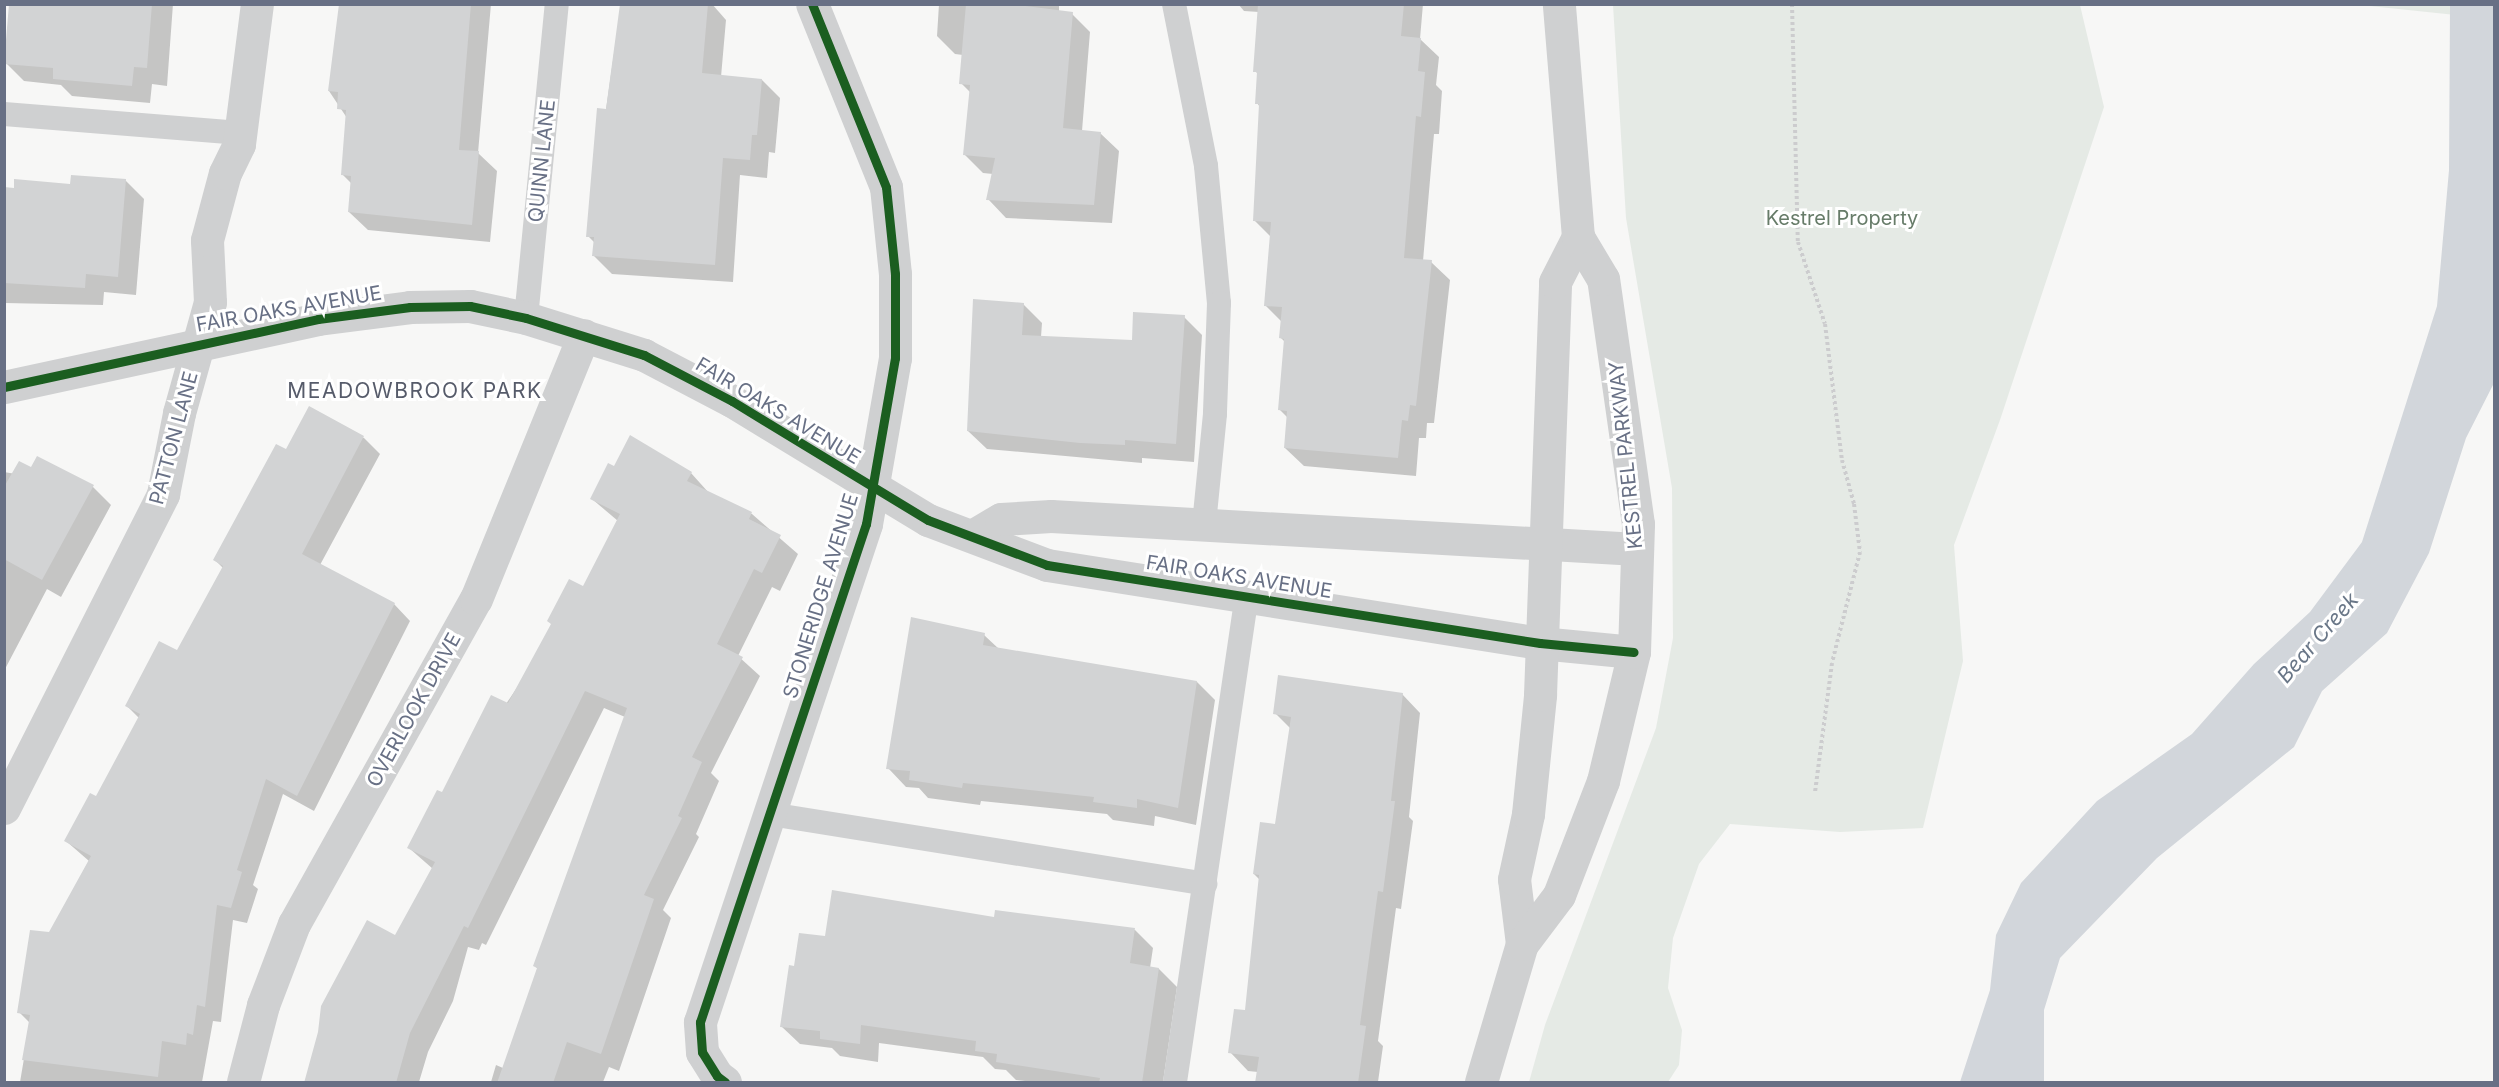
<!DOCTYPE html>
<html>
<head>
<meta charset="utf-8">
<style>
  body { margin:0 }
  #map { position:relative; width:2499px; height:1087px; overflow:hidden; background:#f7f7f6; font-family:Inter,sans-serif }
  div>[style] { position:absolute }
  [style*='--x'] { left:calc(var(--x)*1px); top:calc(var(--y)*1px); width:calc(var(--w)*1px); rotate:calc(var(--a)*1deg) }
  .green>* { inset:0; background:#e5eae5 }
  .water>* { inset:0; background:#d2d6db }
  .shadow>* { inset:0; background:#0003 }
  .building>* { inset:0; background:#d2d3d4 }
  .path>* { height:4px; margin-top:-2px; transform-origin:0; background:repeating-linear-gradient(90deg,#ccccce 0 3px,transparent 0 6px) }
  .service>* { height:24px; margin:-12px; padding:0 12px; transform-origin:12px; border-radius:12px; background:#cfd0d1 }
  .minor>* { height:33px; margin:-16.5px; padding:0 16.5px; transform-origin:16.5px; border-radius:16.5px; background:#cfd0d1 }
  .cycleway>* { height:9px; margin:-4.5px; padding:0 4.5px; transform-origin:4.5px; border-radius:4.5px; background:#1b5e20 }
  span { translate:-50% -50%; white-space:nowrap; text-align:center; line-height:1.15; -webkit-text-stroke:6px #fff; paint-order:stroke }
  .street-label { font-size:20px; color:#687085 }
  .park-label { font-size:20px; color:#677c69 }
  .neighbourhood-label { font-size:21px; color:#565b6a; letter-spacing:1.5px }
  .water-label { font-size:21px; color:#697687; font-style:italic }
  .frame { position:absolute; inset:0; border:6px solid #687085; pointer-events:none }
</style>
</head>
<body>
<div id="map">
  <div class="green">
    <i style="clip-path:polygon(1613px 5px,2080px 5px,2104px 107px,2000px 420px,1954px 545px,1963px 661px,1923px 828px,1840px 832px,1730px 824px,1699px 864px,1673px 938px,1668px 988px,1682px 1030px,1679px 1065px,1668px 1082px,1529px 1082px,1545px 1025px,1656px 728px,1673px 638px,1672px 488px,1626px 218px)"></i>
    <i style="clip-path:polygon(2360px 5px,2494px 5px,2494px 19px)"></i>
  </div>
  <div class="water">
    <i style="clip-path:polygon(2450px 5px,2494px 5px,2494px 383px,2466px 438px,2429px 553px,2387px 633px,2322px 691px,2294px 747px,2157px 858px,2060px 958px,2044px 1010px,2044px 1082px,1960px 1082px,1990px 990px,1996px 935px,2021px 883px,2097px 801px,2192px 734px,2254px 664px,2310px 612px,2362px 542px,2437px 306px,2449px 170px)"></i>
  </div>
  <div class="shadow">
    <i style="clip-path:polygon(13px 4px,173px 4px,167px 86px,152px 84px,150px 103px,72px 96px,61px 85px,24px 81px,6px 63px)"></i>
    <i style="clip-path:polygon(386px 4px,491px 4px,478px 153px,497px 171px,490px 242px,368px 230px,349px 212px,352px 184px,342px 174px,347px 118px,329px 91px)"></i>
    <i style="clip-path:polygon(621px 4px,712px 4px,726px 20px,721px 77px,762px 80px,780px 98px,775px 153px,769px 152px,767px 178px,740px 175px,733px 282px,612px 274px,594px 256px,595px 243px,588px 236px)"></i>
    <i style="clip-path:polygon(939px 4px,1059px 4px,1059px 12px,1072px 14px,1090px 32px,1082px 131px,1100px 133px,1119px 151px,1112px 223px,1006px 218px,988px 199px,993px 174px,983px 173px,964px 154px,971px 93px,961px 83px,963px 55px,955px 54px,937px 36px)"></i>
    <i style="clip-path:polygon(1238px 4px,1423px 4px,1420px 39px,1439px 57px,1436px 85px,1442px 91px,1439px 134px,1434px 134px,1423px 261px,1431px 262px,1450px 280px,1434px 423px,1427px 423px,1426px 438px,1419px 438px,1416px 476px,1304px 466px,1285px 448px,1288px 418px,1280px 410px,1285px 342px,1281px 338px,1282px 322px,1265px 305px,1271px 237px,1254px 220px,1260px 107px,1257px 103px,1259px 75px,1255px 71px,1259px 12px,1244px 11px)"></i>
    <i style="clip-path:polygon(125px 180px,144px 199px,136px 295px,104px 292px,103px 305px,4px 303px,4px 189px)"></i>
    <i style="clip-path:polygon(1023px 304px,1042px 323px,1041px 337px,1133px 342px,1184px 317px,1202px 335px,1194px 462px,1142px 458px,1142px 463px,987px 449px,968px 431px)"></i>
    <i style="clip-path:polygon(310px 408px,364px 438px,380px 454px,320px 565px,394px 604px,410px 621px,314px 811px,283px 794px,253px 885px,258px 889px,247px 923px,233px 920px,221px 1022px,213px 1021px,202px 1082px,20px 1082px,30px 1023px,19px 1012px,49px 934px,89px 861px,66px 841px,96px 798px,139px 718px,126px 705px,177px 652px,223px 568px,215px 560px,286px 451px)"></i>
    <i style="clip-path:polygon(615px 468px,691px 473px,709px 493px,752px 514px,798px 554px,780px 591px,772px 587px,738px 656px,760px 676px,711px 773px,719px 781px,696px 834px,699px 837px,663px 910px,671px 918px,619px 1071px,609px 1067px,603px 1082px,491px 1082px,496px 1065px,503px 1068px,538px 969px,535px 966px,625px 717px,604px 708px,486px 945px,482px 943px,479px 950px,468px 947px,453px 1001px,428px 1052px,419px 1082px,306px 1082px,396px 937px,433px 869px,409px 848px,584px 588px,618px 521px,592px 499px)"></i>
    <i style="clip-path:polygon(4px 472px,93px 487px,111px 505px,61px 597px,47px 589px,4px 671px)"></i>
    <i style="clip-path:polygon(984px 635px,999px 649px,1197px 682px,1215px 700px,1196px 825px,1155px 816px,1154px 826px,1113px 820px,1107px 814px,981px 801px,980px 805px,928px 798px,919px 788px,906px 787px,888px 768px)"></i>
    <i style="clip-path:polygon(1402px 694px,1420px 713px,1409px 817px,1413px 821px,1401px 909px,1396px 908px,1378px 1041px,1383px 1046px,1378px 1082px,1257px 1082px,1258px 1072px,1248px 1071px,1230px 1052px,1246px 1012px,1260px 880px,1254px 874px,1276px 826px,1291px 729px,1275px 713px)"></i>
    <i style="clip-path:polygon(996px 919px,1135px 930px,1153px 948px,1150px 968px,1159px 969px,1177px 987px,1163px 1082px,1034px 1082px,1016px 1080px,1006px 1070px,995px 1069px,983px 1057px,879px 1043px,878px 1062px,840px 1056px,832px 1048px,800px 1044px,781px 1026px,796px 968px,826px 938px)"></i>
  </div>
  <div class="building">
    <i style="clip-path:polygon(9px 4px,152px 4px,147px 68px,134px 67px,132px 86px,53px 79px,53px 68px,4px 64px)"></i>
    <i style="clip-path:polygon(339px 4px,471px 4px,459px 150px,479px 151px,472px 225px,348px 212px,351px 176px,341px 175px,346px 110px,337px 109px,338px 92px,328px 91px)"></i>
    <i style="clip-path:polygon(620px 4px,708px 4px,702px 73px,762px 79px,757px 135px,752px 135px,750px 160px,723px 158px,715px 265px,592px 256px,594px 237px,586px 237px,597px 108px,606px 109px)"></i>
    <i style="clip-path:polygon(966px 4px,1010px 4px,1073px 12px,1063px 128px,1101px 132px,1094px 205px,986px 200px,995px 158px,963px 155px,970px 85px,959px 84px)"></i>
    <i style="clip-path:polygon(1258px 4px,1404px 4px,1401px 36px,1421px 38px,1418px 71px,1425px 72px,1421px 117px,1416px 116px,1404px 258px,1432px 260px,1416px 406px,1410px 405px,1408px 421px,1402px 420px,1398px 458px,1284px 448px,1287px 411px,1278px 410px,1284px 339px,1279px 338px,1282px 307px,1264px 306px,1271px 222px,1253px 221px,1259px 104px,1255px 104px,1257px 72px,1253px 72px)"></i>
    <i style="clip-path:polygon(71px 175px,126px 179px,118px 277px,86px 274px,85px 288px,4px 283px,4px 187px,14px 188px,14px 179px,70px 184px)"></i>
    <i style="clip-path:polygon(973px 299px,1024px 303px,1022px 335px,1132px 340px,1133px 312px,1185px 315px,1176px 444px,1125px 440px,1125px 445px,1080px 443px,967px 431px)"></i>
    <i style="clip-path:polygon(309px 406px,364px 436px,302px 554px,395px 603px,297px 796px,266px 779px,237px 870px,242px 872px,231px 908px,217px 905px,205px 1007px,197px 1005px,193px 1035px,187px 1033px,186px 1045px,162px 1041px,158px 1077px,22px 1060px,30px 1015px,17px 1013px,30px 930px,49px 932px,91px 856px,64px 841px,90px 793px,96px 796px,140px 714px,125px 706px,159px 641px,177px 650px,223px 566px,213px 560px,276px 444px,286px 449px)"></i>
    <i style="clip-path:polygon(630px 435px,692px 472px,687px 481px,752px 512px,749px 519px,781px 535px,762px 573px,754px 569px,717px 644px,743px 657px,692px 757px,702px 762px,678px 816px,682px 818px,644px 895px,654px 899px,601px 1054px,567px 1042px,553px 1083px,497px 1083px,537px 968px,533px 966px,627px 708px,585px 691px,468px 928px,464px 926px,410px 1033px,396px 1083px,304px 1083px,318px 1032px,321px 1006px,367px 920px,395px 935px,435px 862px,407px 848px,437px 790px,442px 792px,491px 695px,508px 703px,551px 624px,547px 621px,569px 579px,583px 586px,620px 514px,590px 499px,608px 463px,614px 466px)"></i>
    <i style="clip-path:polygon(37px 456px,94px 485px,42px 580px,4px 559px,4px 487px,19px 461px,31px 467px)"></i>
    <i style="clip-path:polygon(911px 617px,985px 633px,983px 645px,1197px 681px,1178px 808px,1137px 799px,1137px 808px,1093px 802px,1094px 797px,1002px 787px,963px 783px,962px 788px,909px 780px,910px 771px,886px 769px)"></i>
    <i style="clip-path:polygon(1278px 675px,1403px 693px,1391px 801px,1395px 801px,1383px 892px,1378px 891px,1360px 1025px,1366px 1026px,1358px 1083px,1255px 1083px,1259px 1057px,1228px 1053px,1234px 1009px,1245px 1010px,1259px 875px,1253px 874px,1260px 822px,1275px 824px,1291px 717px,1273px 714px)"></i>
    <i style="clip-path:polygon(832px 890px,994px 917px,995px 910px,1135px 928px,1130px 963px,1159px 968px,1142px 1083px,1099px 1083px,1100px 1078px,996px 1062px,997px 1054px,975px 1051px,976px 1041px,861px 1025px,860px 1044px,820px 1039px,820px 1031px,780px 1027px,789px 965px,794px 966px,799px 933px,825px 936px)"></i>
  </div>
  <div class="path">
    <i style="--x:1792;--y:4;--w:238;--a:88.6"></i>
    <i style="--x:1798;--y:242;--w:86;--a:71.8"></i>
    <i style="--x:1825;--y:324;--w:137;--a:82.9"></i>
    <i style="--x:1842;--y:460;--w:46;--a:74.7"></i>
    <i style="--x:1854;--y:504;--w:48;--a:82.9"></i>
    <i style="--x:1860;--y:552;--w:114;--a:104.2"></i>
    <i style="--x:1832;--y:663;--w:130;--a:97.5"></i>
  </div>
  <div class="service">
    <i style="--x:1174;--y:4;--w:165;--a:78.8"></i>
    <i style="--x:1206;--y:166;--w:138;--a:84.6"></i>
    <i style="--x:1219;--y:303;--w:111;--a:92.1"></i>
    <i style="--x:1215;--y:414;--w:111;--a:95.7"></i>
    <i style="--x:4;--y:114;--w:237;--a:4.6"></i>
    <i style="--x:526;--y:318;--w:316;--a:-84.4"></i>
    <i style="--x:770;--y:814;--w:441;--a:9.1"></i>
    <i style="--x:1175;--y:1082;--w:490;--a:-81.6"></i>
  </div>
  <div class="minor">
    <i style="--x:4;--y:387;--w:321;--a:-12.2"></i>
    <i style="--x:318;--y:319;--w:93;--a:-7.4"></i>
    <i style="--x:410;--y:307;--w:60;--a:-1"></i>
    <i style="--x:470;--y:306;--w:57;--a:12.1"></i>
    <i style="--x:526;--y:318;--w:124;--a:17.4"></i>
    <i style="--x:644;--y:355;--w:99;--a:27.6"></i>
    <i style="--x:732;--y:401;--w:229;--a:31.3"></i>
    <i style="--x:928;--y:520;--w:127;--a:20.7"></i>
    <i style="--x:1047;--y:565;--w:499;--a:9"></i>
    <i style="--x:1540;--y:643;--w:94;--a:5.5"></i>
    <i style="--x:974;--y:535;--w:31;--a:-31"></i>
    <i style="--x:1001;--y:519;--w:50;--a:-3.4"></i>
    <i style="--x:1051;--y:516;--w:587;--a:3.22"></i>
    <i style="--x:4;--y:808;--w:352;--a:-63.1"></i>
    <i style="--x:163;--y:494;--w:83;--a:-78.8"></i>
    <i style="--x:179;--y:413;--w:115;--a:-74.4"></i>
    <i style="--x:210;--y:302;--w:62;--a:-92.8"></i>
    <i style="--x:207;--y:240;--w:69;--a:-75"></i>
    <i style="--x:225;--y:173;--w:32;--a:-64"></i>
    <i style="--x:239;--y:144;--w:141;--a:-82.7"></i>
    <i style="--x:1522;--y:944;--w:65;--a:-97"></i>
    <i style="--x:1514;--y:879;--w:66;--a:-77.8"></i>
    <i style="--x:1528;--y:814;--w:120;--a:-84.2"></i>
    <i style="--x:1540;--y:695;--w:413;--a:-87.9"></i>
    <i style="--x:1555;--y:282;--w:51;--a:-62.9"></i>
    <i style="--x:243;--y:1082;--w:80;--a:-75.4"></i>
    <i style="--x:263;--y:1005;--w:87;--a:-69.1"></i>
    <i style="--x:294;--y:924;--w:372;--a:-60.8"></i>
    <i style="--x:476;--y:599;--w:285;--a:-67.8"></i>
    <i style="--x:725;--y:1082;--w:10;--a:-143"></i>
    <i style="--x:717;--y:1076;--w:28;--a:-122"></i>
    <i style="--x:702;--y:1052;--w:30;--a:-94"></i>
    <i style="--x:700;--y:1022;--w:525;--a:-71.57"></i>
    <i style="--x:866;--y:524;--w:169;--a:-80.1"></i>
    <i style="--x:895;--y:358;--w:84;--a:-90"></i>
    <i style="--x:895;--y:274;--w:87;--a:-95.9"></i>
    <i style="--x:886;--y:187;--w:197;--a:-112"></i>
    <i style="--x:1481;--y:1082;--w:144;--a:-73.5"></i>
    <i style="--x:1522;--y:944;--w:61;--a:-52.9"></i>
    <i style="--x:1559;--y:895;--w:122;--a:-68.9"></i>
    <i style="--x:1603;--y:781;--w:133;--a:-76.5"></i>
    <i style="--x:1634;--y:652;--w:128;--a:-88.2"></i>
    <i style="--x:1638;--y:524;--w:247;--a:-98.1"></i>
    <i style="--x:1603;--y:279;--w:49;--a:-120.8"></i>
    <i style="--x:1578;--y:237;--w:234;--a:-94.7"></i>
  </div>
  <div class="cycleway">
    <i style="--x:4;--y:387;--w:321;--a:-12.2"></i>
    <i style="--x:318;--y:319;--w:93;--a:-7.4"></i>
    <i style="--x:410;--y:307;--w:60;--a:-1"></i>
    <i style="--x:470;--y:306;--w:57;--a:12.1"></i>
    <i style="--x:526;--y:318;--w:124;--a:17.4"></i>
    <i style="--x:644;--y:355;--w:99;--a:27.6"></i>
    <i style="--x:732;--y:401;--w:229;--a:31.3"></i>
    <i style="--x:928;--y:520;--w:127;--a:20.7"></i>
    <i style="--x:1047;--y:565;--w:499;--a:9"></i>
    <i style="--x:1540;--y:643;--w:94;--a:5.5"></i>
    <i style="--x:725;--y:1082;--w:10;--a:-143"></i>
    <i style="--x:717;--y:1076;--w:28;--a:-122"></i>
    <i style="--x:702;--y:1052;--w:30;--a:-94"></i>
    <i style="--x:700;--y:1022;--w:525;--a:-71.57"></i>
    <i style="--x:866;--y:524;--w:169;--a:-80.1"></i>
    <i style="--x:895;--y:358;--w:84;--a:-90"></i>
    <i style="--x:895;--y:274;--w:87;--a:-95.9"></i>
    <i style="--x:886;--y:187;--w:197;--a:-112"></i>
  </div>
  <div class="street-label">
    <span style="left:542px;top:161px;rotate:-84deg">QUINN LANE</span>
    <span style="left:289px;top:309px;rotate:-10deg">FAIR OAKS AVENUE</span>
    <span style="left:778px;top:411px;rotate:31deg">FAIR OAKS AVENUE</span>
    <span style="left:174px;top:438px;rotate:-75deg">PATTON LANE</span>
    <span style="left:1626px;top:455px;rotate:-96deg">KESTREL PARKWAY</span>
    <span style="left:1239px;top:577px;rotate:9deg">FAIR OAKS AVENUE</span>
    <span style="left:821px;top:596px;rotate:-73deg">STONERIDGE AVENUE</span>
    <span style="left:414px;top:710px;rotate:-61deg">OVERLOOK DRIVE</span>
  </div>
  <div class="park-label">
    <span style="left:1842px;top:218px">Kestrel Property</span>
  </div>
  <div class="neighbourhood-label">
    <span style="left:415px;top:391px">MEADOWBROOK PARK</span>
  </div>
  <div class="water-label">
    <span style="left:2318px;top:638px;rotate:-49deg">Bear Creek</span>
  </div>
  <div class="frame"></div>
</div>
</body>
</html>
